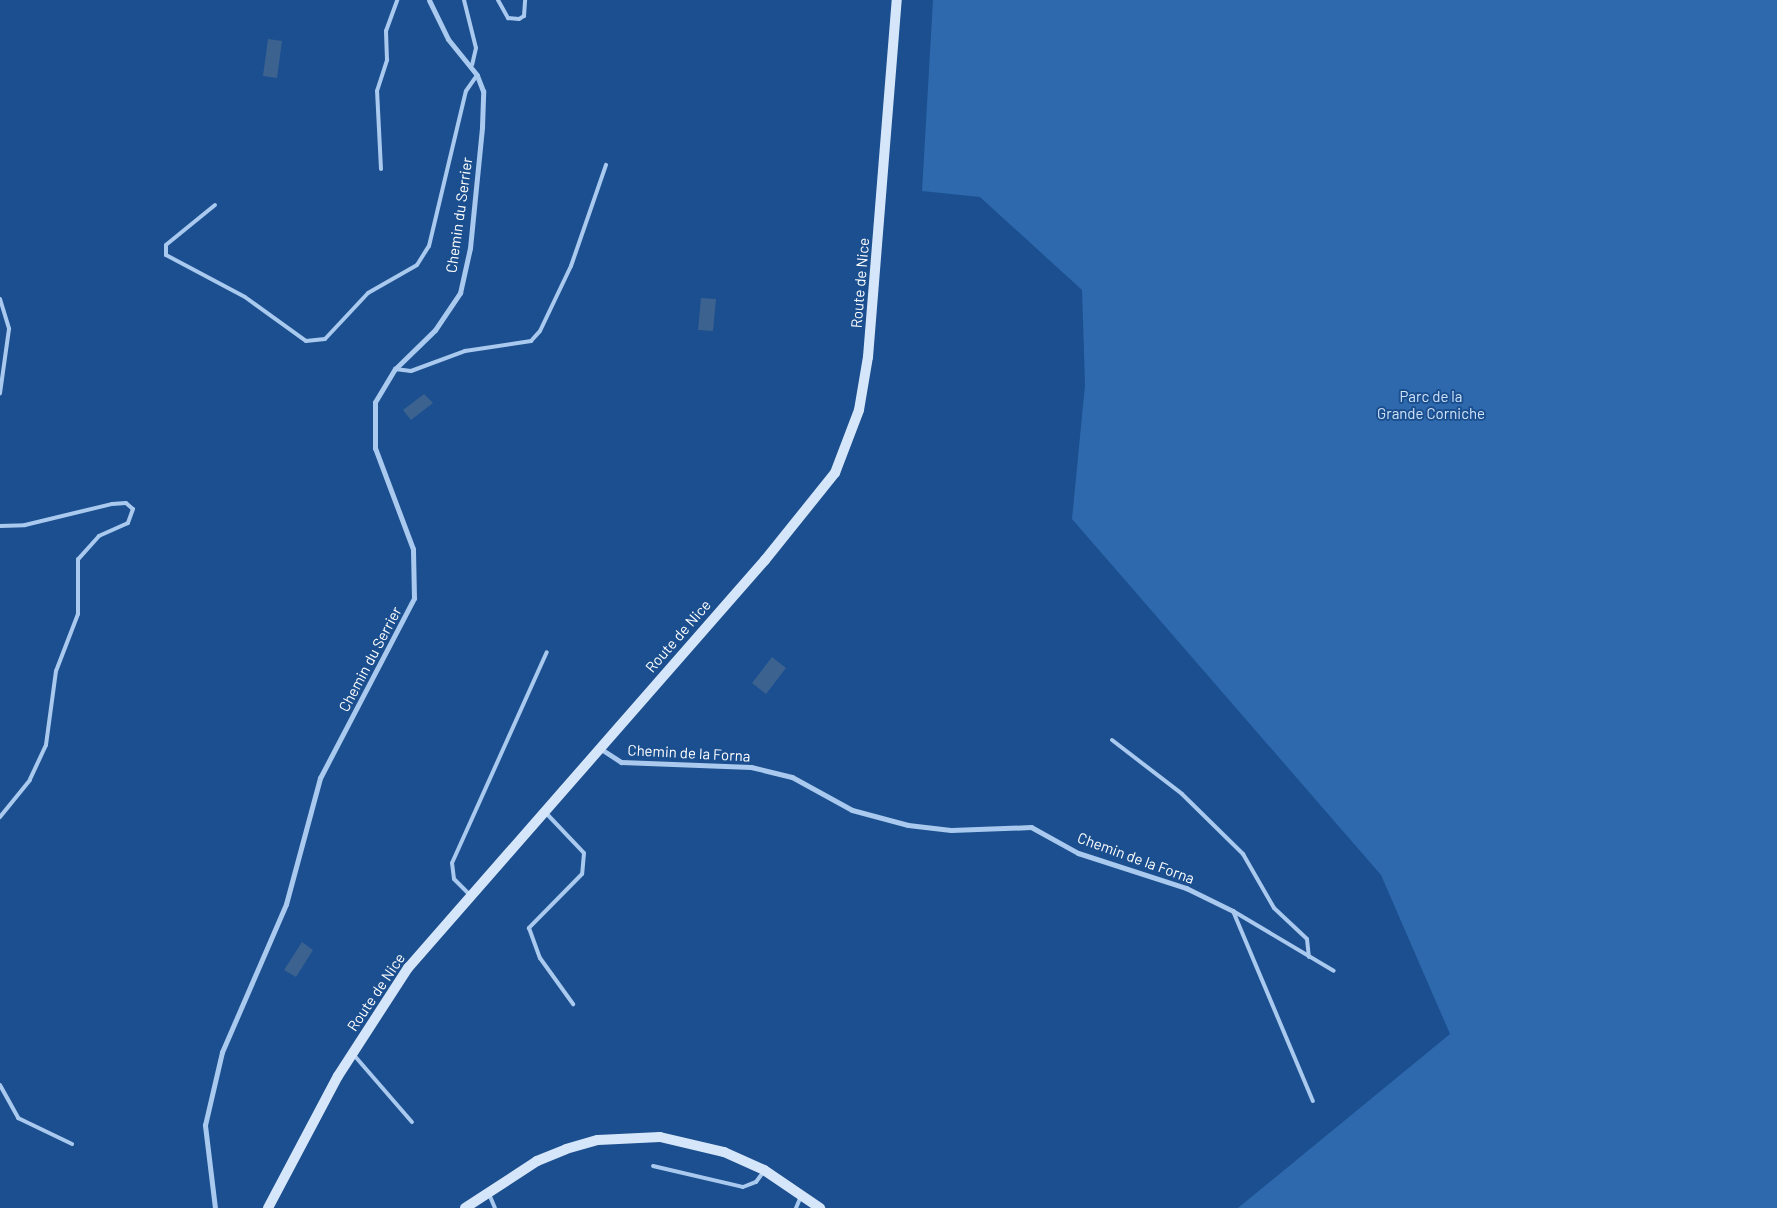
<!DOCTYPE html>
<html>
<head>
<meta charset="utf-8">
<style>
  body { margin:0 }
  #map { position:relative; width:1777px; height:1208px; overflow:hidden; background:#1b4f8f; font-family:Barlow,sans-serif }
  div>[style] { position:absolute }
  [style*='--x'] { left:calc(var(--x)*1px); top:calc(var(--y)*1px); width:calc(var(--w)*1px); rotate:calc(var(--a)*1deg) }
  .green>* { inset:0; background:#2e69ad }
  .water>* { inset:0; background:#3c6290 }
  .service>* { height:4px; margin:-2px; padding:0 2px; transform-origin:2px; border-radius:2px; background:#a9c9ee }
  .minor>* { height:5px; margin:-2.5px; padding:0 2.5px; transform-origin:2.5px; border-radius:2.5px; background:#a9c9ee }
  .secondary>* { height:10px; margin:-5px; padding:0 5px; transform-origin:5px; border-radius:5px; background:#d6e6fa }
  span { translate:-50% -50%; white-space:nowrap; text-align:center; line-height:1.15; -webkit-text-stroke:4px #1b4f8f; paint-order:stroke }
  .street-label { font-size:15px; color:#fff }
  .park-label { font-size:15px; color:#cfe3fa }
</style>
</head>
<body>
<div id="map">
  <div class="green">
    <i style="clip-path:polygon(933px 0,1777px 0,1777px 1208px,1238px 1208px,1450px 1034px,1381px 875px,1072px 519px,1085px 385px,1082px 290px,980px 197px,922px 191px)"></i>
  </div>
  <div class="water">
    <i style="clip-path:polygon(268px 39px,282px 41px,277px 78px,263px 76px)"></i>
    <i style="clip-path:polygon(701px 298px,716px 299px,713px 331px,698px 330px)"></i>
    <i style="clip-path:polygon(424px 394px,433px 403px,411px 420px,403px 410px)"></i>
    <i style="clip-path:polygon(772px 657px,786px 668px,766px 694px,752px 683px)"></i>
    <i style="clip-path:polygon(302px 942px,313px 950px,296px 977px,284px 970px)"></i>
  </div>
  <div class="service">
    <i style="--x:464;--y:0;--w:49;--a:76"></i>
    <i style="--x:476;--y:48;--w:17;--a:103"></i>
    <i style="--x:498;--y:0;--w:21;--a:61"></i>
    <i style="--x:508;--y:18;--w:11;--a:5"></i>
    <i style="--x:519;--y:19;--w:6;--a:-31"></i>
    <i style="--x:524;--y:16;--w:16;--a:-86"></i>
    <i style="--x:381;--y:169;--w:78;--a:-92.9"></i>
    <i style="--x:377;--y:91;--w:33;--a:-72"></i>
    <i style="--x:387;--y:60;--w:29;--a:-92"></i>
    <i style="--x:386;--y:31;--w:33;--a:-70"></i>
    <i style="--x:215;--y:205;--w:63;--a:140.8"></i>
    <i style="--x:166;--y:245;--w:10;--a:90"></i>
    <i style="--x:166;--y:255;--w:89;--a:28"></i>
    <i style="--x:245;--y:297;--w:75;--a:35.8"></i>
    <i style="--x:306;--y:341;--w:19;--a:-6"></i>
    <i style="--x:325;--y:339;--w:63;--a:-46.9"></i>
    <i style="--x:368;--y:293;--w:56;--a:-29.7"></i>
    <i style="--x:417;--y:265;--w:22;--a:-58"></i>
    <i style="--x:429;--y:246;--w:159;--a:-76.6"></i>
    <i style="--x:466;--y:91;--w:19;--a:-55"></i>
    <i style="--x:0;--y:299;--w:31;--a:73"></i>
    <i style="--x:9;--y:329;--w:65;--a:98"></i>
    <i style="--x:395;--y:369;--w:16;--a:7"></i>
    <i style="--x:411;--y:371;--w:58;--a:-20.3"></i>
    <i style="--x:465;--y:351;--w:67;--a:-8.6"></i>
    <i style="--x:531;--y:341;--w:13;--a:-48"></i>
    <i style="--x:540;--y:331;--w:72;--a:-64.5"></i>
    <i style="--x:571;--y:266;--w:107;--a:-70.9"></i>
    <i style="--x:0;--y:526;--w:25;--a:-2"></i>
    <i style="--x:25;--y:525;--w:89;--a:-13.6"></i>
    <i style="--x:112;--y:504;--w:14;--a:-4"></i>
    <i style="--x:126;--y:503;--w:9;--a:41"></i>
    <i style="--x:133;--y:509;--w:15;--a:110"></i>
    <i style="--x:128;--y:523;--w:32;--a:156"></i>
    <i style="--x:99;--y:536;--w:31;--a:132"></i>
    <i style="--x:78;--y:559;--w:55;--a:90"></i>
    <i style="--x:78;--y:614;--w:61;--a:111.1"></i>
    <i style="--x:56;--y:671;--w:75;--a:97.7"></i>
    <i style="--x:46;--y:745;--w:38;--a:115"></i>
    <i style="--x:30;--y:780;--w:48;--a:129"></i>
    <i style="--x:1112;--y:740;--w:88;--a:37.6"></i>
    <i style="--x:1182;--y:794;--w:86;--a:44.5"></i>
    <i style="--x:1243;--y:854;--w:62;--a:60.1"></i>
    <i style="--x:1274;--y:908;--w:45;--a:43.2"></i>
    <i style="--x:1307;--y:939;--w:18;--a:84"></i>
    <i style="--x:546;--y:813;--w:55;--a:46.5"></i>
    <i style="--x:584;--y:853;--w:21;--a:95"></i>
    <i style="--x:582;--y:874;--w:76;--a:134.5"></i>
    <i style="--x:529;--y:928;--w:32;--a:70"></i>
    <i style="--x:540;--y:958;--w:57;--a:54.3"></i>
    <i style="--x:471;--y:896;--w:24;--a:-135"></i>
    <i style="--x:454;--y:879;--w:16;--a:-97"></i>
    <i style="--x:452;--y:863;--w:231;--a:-65.8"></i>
    <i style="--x:1233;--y:911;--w:206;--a:67.2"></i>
    <i style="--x:1233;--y:911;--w:117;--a:30.7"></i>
    <i style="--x:353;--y:1054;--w:90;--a:49.1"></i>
    <i style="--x:0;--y:1085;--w:38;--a:61"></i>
    <i style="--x:18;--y:1118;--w:60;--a:25.7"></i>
    <i style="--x:653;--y:1166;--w:92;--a:13.1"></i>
    <i style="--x:743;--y:1187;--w:14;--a:-21"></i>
    <i style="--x:756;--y:1182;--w:14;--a:-54"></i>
    <i style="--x:489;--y:1194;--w:15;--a:67"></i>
    <i style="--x:796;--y:1208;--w:13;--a:-67"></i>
  </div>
  <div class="minor">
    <i style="--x:601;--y:749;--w:24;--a:33"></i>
    <i style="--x:621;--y:762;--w:130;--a:2.2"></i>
    <i style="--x:751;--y:767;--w:42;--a:13.7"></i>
    <i style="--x:792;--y:777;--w:68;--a:28.8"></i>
    <i style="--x:852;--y:810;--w:58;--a:15"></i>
    <i style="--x:908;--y:825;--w:43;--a:6.6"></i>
    <i style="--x:951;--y:830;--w:80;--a:-2.1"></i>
    <i style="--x:1031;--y:827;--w:54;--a:29"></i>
    <i style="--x:1078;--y:853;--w:114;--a:18"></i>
    <i style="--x:1186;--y:888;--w:52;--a:26.1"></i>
    <i style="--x:215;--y:1208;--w:84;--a:-96.9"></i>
    <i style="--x:205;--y:1125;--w:75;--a:-76.9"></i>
    <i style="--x:222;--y:1052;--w:161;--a:-66.6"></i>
    <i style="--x:286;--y:904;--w:131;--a:-74.9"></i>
    <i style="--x:320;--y:778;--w:203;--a:-62.4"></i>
    <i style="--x:414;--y:598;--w:49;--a:-91.2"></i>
    <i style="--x:413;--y:549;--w:108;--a:-110.6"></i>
    <i style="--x:375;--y:448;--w:46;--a:-90"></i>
    <i style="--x:375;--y:402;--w:39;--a:-59"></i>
    <i style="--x:395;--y:369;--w:56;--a:-44.3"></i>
    <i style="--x:435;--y:330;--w:45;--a:-56"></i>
    <i style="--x:460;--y:293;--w:46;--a:-77.5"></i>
    <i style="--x:470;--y:248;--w:122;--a:-84.3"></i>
    <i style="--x:482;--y:127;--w:36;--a:-88"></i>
    <i style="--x:483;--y:91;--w:17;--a:-111"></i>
    <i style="--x:477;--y:75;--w:46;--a:-128.9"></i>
    <i style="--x:448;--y:39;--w:43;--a:-116"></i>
  </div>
  <div class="secondary">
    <i style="--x:268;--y:1208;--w:149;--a:-62.1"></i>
    <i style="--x:338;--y:1076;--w:129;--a:-57.1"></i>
    <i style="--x:408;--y:968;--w:542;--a:-48.81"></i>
    <i style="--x:765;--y:560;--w:112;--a:-51.2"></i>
    <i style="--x:835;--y:473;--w:67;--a:-69.1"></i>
    <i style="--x:859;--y:410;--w:54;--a:-80.4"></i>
    <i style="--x:868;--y:357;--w:358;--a:-85.4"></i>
    <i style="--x:465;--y:1208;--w:86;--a:-33.1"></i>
    <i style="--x:537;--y:1161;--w:31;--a:-22"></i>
    <i style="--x:566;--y:1149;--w:33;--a:-16"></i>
    <i style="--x:598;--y:1140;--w:62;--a:-2.8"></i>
    <i style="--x:660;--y:1137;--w:66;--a:13.2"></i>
    <i style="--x:724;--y:1152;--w:44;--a:24.2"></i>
    <i style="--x:764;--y:1170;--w:68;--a:34.2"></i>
  </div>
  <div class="street-label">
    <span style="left:459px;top:215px;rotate:-82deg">Chemin du Serrier</span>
    <span style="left:860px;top:283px;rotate:-85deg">Route de Nice</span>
    <span style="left:678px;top:636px;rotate:-49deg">Route de Nice</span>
    <span style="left:370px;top:659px;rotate:-62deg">Chemin du Serrier</span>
    <span style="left:689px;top:753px;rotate:3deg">Chemin de la Forna</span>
    <span style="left:1136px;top:858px;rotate:20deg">Chemin de la Forna</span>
    <span style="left:376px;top:992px;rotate:-56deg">Route de Nice</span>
  </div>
  <div class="park-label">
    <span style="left:1431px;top:405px">Parc de la<br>Grande Corniche</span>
  </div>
</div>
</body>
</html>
